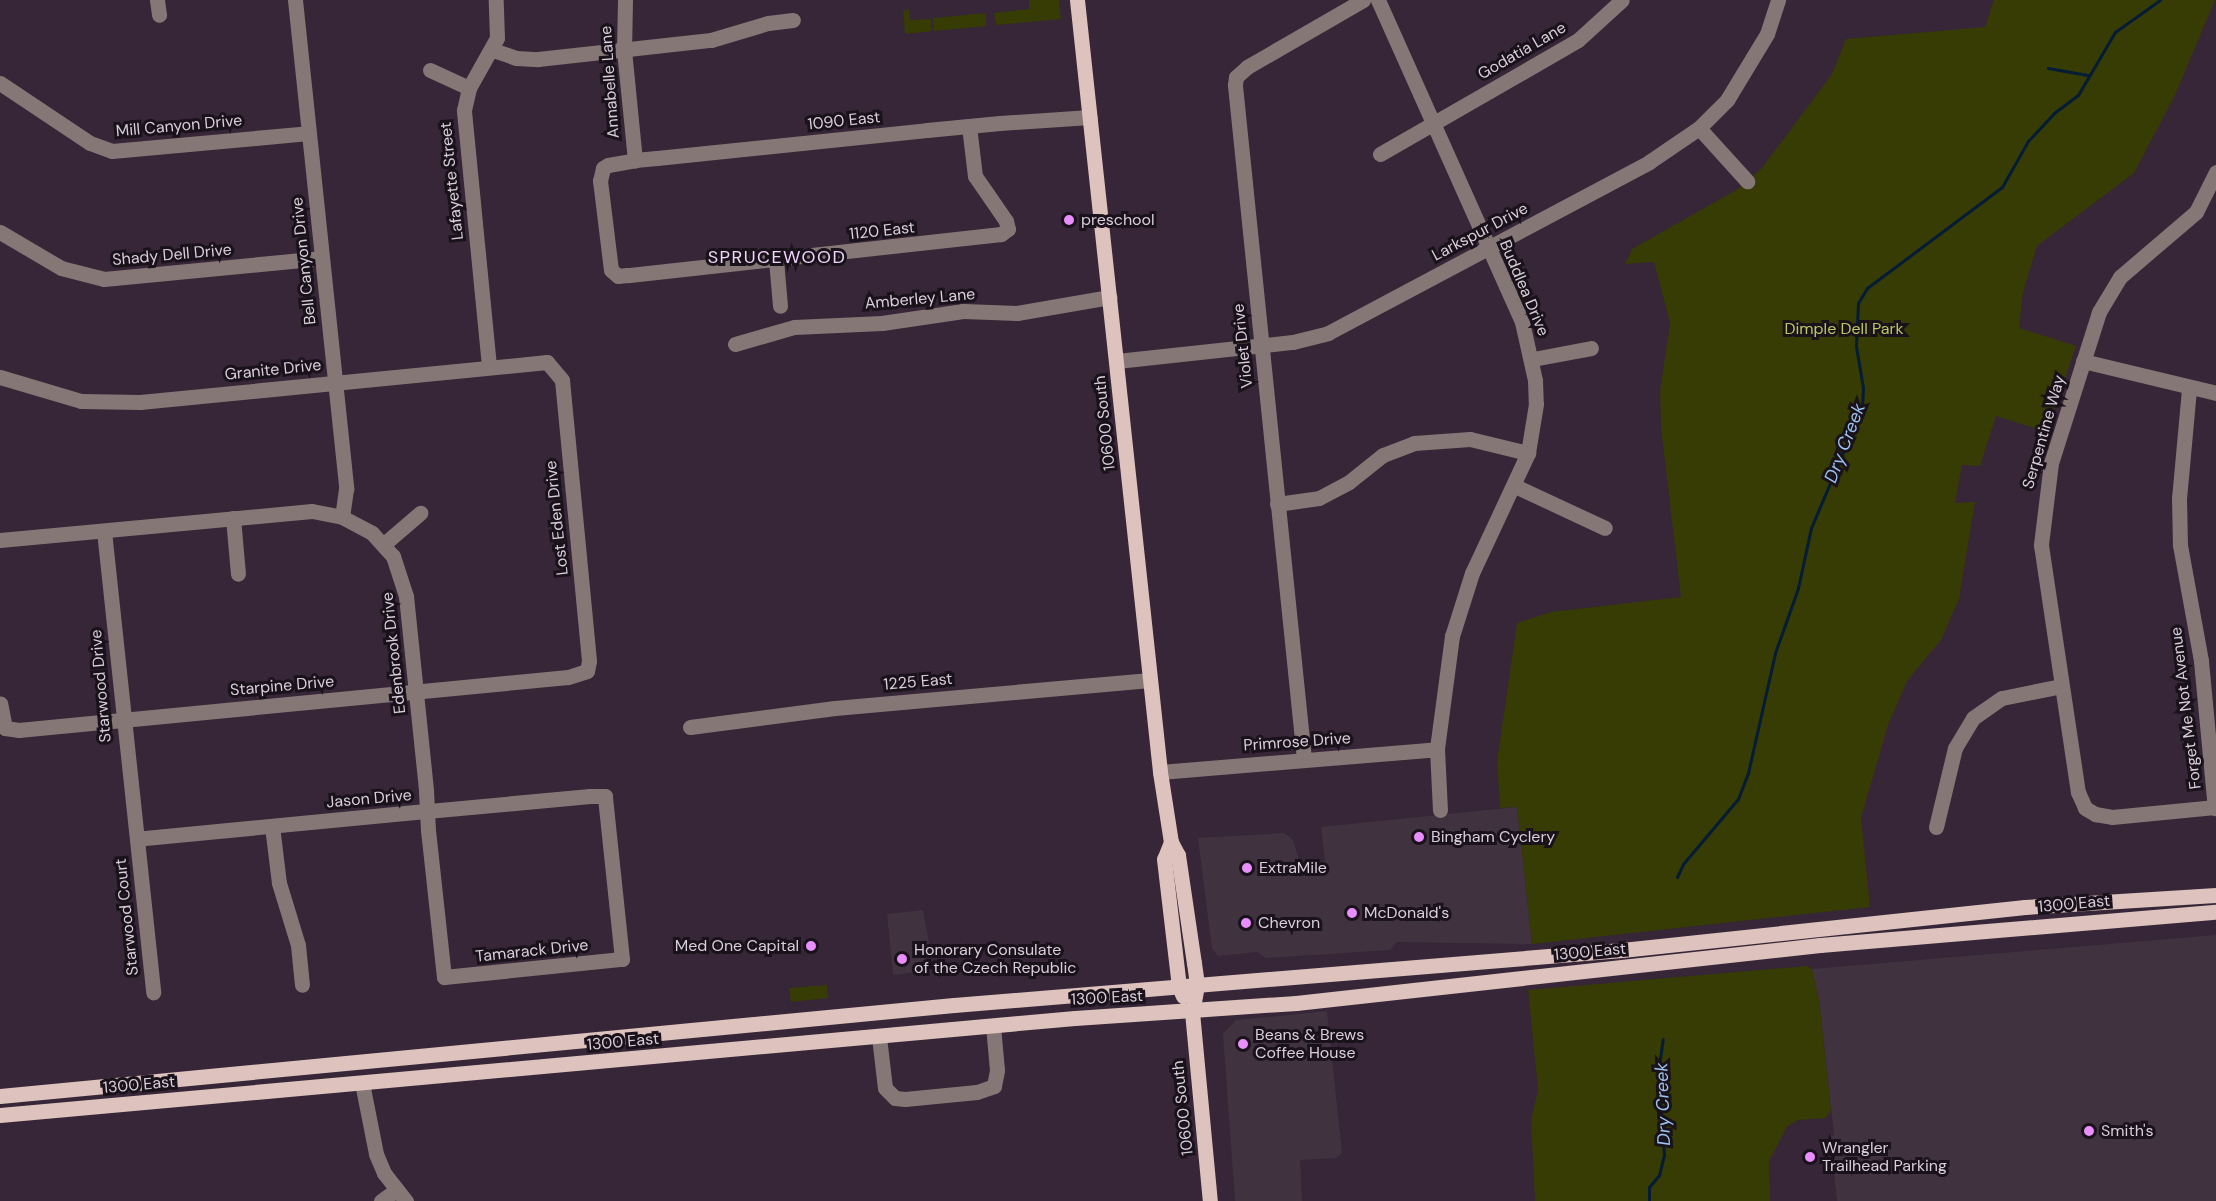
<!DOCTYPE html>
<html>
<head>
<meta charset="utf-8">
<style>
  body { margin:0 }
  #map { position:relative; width:2216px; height:1201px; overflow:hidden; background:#362637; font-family:"DM Sans",sans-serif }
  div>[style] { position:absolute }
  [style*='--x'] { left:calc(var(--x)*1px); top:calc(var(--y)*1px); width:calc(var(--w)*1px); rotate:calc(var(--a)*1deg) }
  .commercial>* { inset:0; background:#40323f }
  .green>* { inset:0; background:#373b04 }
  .stream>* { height:3px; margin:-1.5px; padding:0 1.5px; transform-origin:1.5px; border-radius:1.5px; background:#041c35 }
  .minor>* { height:15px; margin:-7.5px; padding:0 7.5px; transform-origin:7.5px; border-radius:7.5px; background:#857775 }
  .major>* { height:15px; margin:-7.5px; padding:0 7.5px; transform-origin:7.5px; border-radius:7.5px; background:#dec2bd }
  .dots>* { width:16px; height:16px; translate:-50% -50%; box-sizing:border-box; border:3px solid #19121a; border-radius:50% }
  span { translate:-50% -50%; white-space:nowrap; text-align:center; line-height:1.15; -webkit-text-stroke:6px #19121a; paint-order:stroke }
  .street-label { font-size:16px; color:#d8ced9 }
  .poi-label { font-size:16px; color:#d8ced9 }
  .left { translate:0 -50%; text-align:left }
  .right { translate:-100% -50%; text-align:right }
  .park-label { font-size:16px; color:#bdc763 }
  .neighbourhood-label { font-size:18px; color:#f2d4fa; letter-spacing:1.5px }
  .water-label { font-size:18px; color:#9dc4f0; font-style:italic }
</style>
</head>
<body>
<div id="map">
  <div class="commercial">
    <i style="clip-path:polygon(1517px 807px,1532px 944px,1397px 942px,1390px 950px,1266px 958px,1257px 952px,1218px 956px,1212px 949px,1198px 838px,1284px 833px,1293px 840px,1300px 863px,1306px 864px,1325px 861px,1321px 827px)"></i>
    <i style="clip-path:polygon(923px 910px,930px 948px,925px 948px,927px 971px,893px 975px,887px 914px)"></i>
    <i style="clip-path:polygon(2216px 935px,2216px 1201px,1837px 1201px,1830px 1135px,1834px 1136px,1833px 1125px,1819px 999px,1812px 969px)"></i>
    <i style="clip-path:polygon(1327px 1011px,1342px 1153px,1336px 1158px,1300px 1160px,1302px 1201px,1235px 1201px,1223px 1034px,1236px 1020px)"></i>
  </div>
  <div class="green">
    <i style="clip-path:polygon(1029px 0,1059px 0,1061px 19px,996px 25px,994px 13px,1029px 9px)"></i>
    <i style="clip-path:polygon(1994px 0,2215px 0,2175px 95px,2134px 173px,2037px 246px,2023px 292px,2019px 328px,2076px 346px,2047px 432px,1996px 416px,1980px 466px,1962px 465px,1955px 503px,1975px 502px,1959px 599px,1941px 640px,1907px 681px,1888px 725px,1861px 818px,1870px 907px,1532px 944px,1517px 807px,1500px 808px,1497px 761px,1517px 623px,1551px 612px,1681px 597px,1661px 428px,1660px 391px,1670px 323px,1654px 262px,1625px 264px,1632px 249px,1738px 189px,1762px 168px,1832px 74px,1846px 39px,1985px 27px)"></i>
    <i style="clip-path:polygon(909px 9px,910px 20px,931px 19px,932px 31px,905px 34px,903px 11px)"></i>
    <i style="clip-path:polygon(986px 13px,986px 26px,934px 31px,933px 18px)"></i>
    <i style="clip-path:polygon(1807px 966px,1812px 969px,1819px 999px,1831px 1110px,1826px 1118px,1798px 1120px,1787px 1127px,1769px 1161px,1770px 1201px,1535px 1201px,1531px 1120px,1538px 1090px,1528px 990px)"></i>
    <i style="clip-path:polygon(827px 985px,828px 998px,791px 1002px,789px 988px)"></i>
  </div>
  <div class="stream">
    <i style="--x:2048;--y:68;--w:40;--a:10"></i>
    <i style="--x:1677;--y:877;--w:14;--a:-65"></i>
    <i style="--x:1683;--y:864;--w:85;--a:-49.8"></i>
    <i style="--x:1738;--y:799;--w:28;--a:-69"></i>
    <i style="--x:1748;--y:773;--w:123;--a:-77.3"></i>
    <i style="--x:1775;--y:653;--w:69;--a:-70.5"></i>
    <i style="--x:1798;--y:588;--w:61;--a:-77.8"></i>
    <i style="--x:1811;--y:528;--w:131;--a:-67.1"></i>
    <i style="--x:1862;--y:407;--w:19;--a:-87"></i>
    <i style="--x:1863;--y:388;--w:43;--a:-99.5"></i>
    <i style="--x:1856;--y:346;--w:43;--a:-87.3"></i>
    <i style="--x:1858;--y:303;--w:17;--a:-59"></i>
    <i style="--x:1867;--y:288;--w:169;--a:-36.8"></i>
    <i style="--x:2002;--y:187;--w:53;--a:-60.5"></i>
    <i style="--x:2028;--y:141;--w:38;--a:-47"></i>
    <i style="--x:2054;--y:113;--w:30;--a:-37"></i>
    <i style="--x:2078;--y:95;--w:73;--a:-59.6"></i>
    <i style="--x:2115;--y:32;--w:55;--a:-35.4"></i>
    <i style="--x:1649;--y:1201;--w:14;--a:-90"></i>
    <i style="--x:1649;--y:1187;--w:16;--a:-50"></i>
    <i style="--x:1659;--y:1175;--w:21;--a:-76"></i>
    <i style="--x:1664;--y:1155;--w:82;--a:-94.2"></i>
    <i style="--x:1658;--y:1073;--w:34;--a:-82"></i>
  </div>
  <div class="minor">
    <i style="--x:157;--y:0;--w:15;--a:82"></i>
    <i style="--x:295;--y:0;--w:492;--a:84"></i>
    <i style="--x:346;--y:489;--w:28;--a:98"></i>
    <i style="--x:625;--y:0;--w:50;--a:91.1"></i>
    <i style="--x:624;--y:50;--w:111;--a:84.3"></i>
    <i style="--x:1378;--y:0;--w:353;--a:65.9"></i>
    <i style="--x:1522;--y:322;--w:59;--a:77.4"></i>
    <i style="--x:1535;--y:380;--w:24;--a:88"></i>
    <i style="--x:1536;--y:404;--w:50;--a:99.3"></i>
    <i style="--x:1528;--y:453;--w:132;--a:115"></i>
    <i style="--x:1472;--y:573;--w:66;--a:107.6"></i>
    <i style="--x:1452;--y:636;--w:114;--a:97.6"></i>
    <i style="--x:1437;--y:749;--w:61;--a:87.2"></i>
    <i style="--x:493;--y:50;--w:24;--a:19"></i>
    <i style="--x:516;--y:58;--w:22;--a:3"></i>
    <i style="--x:538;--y:59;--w:174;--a:-6.3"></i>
    <i style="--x:711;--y:40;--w:59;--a:-16.6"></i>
    <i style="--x:768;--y:23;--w:25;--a:-7"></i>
    <i style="--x:430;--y:70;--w:43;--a:24.8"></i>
    <i style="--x:0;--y:83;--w:108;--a:33.7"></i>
    <i style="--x:90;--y:143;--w:23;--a:20"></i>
    <i style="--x:112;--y:151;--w:197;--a:-5.2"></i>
    <i style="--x:969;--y:126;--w:50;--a:83.2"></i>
    <i style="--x:975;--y:176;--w:55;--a:55.4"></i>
    <i style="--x:1006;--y:221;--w:8;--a:76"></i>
    <i style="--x:1008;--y:229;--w:9;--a:144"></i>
    <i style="--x:1001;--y:234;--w:376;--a:173.7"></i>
    <i style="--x:627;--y:275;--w:9;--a:174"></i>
    <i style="--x:618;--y:276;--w:9;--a:-139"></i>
    <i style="--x:611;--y:270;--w:90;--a:-97"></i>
    <i style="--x:600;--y:181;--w:13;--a:-77"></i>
    <i style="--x:603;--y:168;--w:6;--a:-31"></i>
    <i style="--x:608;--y:165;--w:27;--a:-10"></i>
    <i style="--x:635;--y:160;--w:22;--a:-5"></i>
    <i style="--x:657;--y:158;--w:271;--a:-5.9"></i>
    <i style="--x:927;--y:130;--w:73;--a:-5.5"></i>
    <i style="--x:1000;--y:123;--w:90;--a:-3.8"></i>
    <i style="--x:1699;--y:128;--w:72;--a:47.8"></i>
    <i style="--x:1380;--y:154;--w:228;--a:-29.9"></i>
    <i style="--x:1578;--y:40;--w:59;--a:-42.3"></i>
    <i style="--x:2216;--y:172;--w:45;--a:116.6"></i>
    <i style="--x:2196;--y:212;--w:100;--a:139.5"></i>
    <i style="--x:2120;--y:277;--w:41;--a:121"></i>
    <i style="--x:2099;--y:312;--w:158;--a:107.6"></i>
    <i style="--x:2051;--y:463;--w:83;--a:97"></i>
    <i style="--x:2041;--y:545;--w:250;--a:81.5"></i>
    <i style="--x:2078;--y:792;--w:17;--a:66"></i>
    <i style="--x:2085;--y:808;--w:12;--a:31"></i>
    <i style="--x:2095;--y:814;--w:17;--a:10"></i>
    <i style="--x:2112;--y:817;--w:104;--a:-5.5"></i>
    <i style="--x:0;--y:232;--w:71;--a:30.5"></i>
    <i style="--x:61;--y:268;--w:44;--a:14.3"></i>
    <i style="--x:104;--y:279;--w:219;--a:-5.5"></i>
    <i style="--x:776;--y:260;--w:46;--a:85"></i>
    <i style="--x:735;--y:344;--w:61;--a:-16.1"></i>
    <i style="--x:794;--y:327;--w:88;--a:-2.6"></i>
    <i style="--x:882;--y:323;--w:82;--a:-8.4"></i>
    <i style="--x:963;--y:311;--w:54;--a:2.1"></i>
    <i style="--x:1017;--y:313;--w:94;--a:-9.8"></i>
    <i style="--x:1533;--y:359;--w:59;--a:-10.7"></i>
    <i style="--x:1117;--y:361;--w:177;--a:-6.2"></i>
    <i style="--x:1293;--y:342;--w:36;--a:-14"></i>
    <i style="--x:1328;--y:333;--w:364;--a:-28"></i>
    <i style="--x:1649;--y:162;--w:60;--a:-34.2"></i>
    <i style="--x:1699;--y:128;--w:40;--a:-45"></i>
    <i style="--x:1727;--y:100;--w:77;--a:-58.8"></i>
    <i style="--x:1767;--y:34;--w:36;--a:-72"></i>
    <i style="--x:2083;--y:361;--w:137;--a:13.5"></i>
    <i style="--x:489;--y:366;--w:257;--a:-95.6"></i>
    <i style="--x:464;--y:110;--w:23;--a:-77"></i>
    <i style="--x:469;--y:88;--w:57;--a:-60.8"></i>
    <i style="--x:497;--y:38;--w:38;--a:-92"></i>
    <i style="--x:0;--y:377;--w:84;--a:16.5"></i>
    <i style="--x:81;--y:401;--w:59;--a:1"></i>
    <i style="--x:140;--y:402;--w:409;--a:-5.6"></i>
    <i style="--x:547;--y:362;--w:23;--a:50"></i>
    <i style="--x:562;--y:380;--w:282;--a:84.5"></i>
    <i style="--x:589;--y:661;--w:10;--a:101"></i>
    <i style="--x:587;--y:671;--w:20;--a:162"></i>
    <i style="--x:568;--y:677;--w:552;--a:174.49"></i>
    <i style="--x:19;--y:730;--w:14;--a:-172"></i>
    <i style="--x:5;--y:728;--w:25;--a:-101"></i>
    <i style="--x:2189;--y:389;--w:109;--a:95.2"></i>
    <i style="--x:2179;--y:498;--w:47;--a:88.8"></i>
    <i style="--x:2180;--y:545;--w:118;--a:79.7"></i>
    <i style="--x:2201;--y:661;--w:148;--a:84.6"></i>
    <i style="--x:1515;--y:486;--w:99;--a:25"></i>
    <i style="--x:1277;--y:504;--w:42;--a:-8.1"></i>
    <i style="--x:1319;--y:498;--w:34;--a:-28"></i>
    <i style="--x:1349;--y:482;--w:43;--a:-38.5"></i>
    <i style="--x:1383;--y:455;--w:33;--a:-21"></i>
    <i style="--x:1414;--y:443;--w:56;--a:-4.1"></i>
    <i style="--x:1470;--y:439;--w:60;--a:13.6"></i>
    <i style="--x:233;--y:518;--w:56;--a:84.9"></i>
    <i style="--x:104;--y:531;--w:464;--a:83.9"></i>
    <i style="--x:0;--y:540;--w:313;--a:-5.3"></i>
    <i style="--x:312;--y:511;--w:31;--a:11"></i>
    <i style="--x:342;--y:517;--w:34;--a:28"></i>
    <i style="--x:372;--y:533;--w:31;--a:48"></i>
    <i style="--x:393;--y:556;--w:42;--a:72"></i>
    <i style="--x:406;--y:596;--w:196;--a:84.1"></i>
    <i style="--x:426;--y:791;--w:20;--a:87"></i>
    <i style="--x:427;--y:811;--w:19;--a:87"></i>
    <i style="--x:428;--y:830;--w:148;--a:83.8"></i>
    <i style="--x:444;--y:977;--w:179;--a:-5.8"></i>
    <i style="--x:622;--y:959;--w:164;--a:-96"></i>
    <i style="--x:605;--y:796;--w:15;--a:180"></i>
    <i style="--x:590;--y:796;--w:164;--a:174.7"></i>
    <i style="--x:427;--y:811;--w:12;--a:175"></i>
    <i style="--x:415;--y:812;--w:279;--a:174.5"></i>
    <i style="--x:384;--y:544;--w:48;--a:-40.7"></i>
    <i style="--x:690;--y:727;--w:146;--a:-7.5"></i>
    <i style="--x:835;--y:708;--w:316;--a:-5.1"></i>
    <i style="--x:1304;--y:759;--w:678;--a:-95.85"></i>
    <i style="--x:1235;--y:85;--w:8;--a:-83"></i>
    <i style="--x:1236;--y:77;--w:15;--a:-42"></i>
    <i style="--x:1247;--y:67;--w:134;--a:-30"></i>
    <i style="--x:1160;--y:772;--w:278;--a:-4.7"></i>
    <i style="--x:272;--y:826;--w:57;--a:83"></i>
    <i style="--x:279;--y:883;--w:65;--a:73"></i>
    <i style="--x:298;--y:945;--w:40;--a:84.3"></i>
    <i style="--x:1936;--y:827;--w:81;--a:-76.5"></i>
    <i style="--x:1955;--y:748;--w:35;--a:-59"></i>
    <i style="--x:1973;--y:718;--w:35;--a:-35"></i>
    <i style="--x:2002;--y:698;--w:60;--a:-11.5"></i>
    <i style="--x:879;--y:1037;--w:51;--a:83.3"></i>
    <i style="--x:885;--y:1088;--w:14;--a:45"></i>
    <i style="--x:895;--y:1098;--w:10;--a:6"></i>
    <i style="--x:905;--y:1099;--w:72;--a:-5.6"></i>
    <i style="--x:977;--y:1092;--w:18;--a:-19"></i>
    <i style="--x:994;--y:1086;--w:16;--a:-79"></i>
    <i style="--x:997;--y:1070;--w:44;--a:-95.2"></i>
    <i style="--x:362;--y:1083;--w:72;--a:78.8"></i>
    <i style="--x:376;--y:1154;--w:21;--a:67"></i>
    <i style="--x:384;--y:1173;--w:36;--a:52"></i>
    <i style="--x:381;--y:1201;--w:19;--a:-36"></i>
  </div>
  <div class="major">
    <i style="--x:1077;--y:0;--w:776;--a:83.86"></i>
    <i style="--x:1160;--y:772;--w:71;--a:81.1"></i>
    <i style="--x:1171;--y:842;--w:15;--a:62"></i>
    <i style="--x:1178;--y:855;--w:109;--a:81.6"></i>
    <i style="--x:1194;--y:963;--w:22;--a:82"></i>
    <i style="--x:1197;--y:985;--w:27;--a:100"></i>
    <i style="--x:1192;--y:1012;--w:190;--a:84.6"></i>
    <i style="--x:1171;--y:842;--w:18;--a:112"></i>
    <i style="--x:1164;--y:859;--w:129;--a:83.3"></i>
    <i style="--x:1179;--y:987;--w:10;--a:66"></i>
    <i style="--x:0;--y:1096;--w:958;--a:-5.45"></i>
    <i style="--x:954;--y:1005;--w:670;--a:-4.71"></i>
    <i style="--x:1622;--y:950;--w:405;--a:-6.1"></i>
    <i style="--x:2025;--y:907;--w:191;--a:-3.6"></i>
    <i style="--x:0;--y:1115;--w:1079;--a:-5.16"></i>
    <i style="--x:1075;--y:1018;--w:222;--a:-3.9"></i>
    <i style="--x:1296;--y:1003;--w:527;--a:-6.32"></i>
    <i style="--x:1820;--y:945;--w:397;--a:-4.8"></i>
  </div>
  <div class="dots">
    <i style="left:1069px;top:220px;background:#e98efe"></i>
    <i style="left:1419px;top:837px;background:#e98efe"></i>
    <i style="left:1247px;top:868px;background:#e98efe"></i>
    <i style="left:1352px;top:913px;background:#e98efe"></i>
    <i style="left:1246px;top:923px;background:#e98efe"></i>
    <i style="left:811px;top:946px;background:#e98efe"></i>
    <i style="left:902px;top:959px;background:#e98efe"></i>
    <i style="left:1243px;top:1044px;background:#e98efe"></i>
    <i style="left:2089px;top:1131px;background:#e98efe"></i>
    <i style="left:1810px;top:1157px;background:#e98efe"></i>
  </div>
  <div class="street-label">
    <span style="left:1522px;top:51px;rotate:-30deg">Godatia Lane</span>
    <span style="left:610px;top:82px;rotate:-94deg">Annabelle Lane</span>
    <span style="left:844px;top:121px;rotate:-6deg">1090 East</span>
    <span style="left:179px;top:126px;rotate:-5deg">Mill Canyon Drive</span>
    <span style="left:452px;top:181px;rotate:-96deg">Lafayette Street</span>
    <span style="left:882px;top:231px;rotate:-6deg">1120 East</span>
    <span style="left:1480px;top:232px;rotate:-28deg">Larkspur Drive</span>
    <span style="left:172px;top:255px;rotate:-5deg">Shady Dell Drive</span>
    <span style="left:304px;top:261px;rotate:-96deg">Bell Canyon Drive</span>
    <span style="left:1524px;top:288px;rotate:67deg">Buddlea Drive</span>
    <span style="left:920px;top:299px;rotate:-5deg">Amberley Lane</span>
    <span style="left:1243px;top:346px;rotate:-96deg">Violet Drive</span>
    <span style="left:273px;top:370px;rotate:-6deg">Granite Drive</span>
    <span style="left:1105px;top:423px;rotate:-96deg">10600 South</span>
    <span style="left:2044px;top:432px;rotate:-74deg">Serpentine Way</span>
    <span style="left:557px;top:518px;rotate:-96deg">Lost Eden Drive</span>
    <span style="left:394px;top:653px;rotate:-96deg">Edenbrook Drive</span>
    <span style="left:918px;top:682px;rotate:-5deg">1225 East</span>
    <span style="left:101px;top:686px;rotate:-95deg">Starwood Drive</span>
    <span style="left:282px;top:686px;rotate:-5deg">Starpine Drive</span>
    <span style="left:2186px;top:708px;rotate:-97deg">Forget Me Not Avenue</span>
    <span style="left:1297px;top:742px;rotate:-4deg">Primrose Drive</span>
    <span style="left:369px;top:799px;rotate:-5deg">Jason Drive</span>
    <span style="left:2074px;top:904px;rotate:-5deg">1300 East</span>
    <span style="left:127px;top:917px;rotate:-96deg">Starwood Court</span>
    <span style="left:532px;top:951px;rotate:-6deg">Tamarack Drive</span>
    <span style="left:1590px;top:952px;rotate:-5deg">1300 East</span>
    <span style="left:1107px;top:998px;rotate:-3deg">1300 East</span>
    <span style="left:623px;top:1042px;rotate:-5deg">1300 East</span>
    <span style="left:139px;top:1085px;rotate:-5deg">1300 East</span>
    <span style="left:1183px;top:1108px;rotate:-96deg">10600 South</span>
  </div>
  <div class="poi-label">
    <span class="left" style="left:1081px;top:220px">preschool</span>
    <span class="left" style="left:1431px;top:837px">Bingham Cyclery</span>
    <span class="left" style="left:1259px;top:868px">ExtraMile</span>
    <span class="left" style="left:1364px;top:913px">McDonald's</span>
    <span class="left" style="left:1258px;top:923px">Chevron</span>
    <span class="right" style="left:799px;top:946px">Med One Capital</span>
    <span class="left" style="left:914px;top:959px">Honorary Consulate<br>of the Czech Republic</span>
    <span class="left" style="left:1255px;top:1044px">Beans &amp; Brews<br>Coffee House</span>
    <span class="left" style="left:2101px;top:1131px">Smith's</span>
    <span class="left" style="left:1822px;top:1157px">Wrangler<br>Trailhead Parking</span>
  </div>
  <div class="park-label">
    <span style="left:1844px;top:329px">Dimple Dell Park</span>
  </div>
  <div class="neighbourhood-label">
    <span style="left:777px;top:257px">SPRUCEWOOD</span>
  </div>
  <div class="water-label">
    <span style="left:1845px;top:443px;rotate:-69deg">Dry Creek</span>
    <span style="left:1663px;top:1104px;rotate:-92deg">Dry Creek</span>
  </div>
</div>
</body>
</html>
